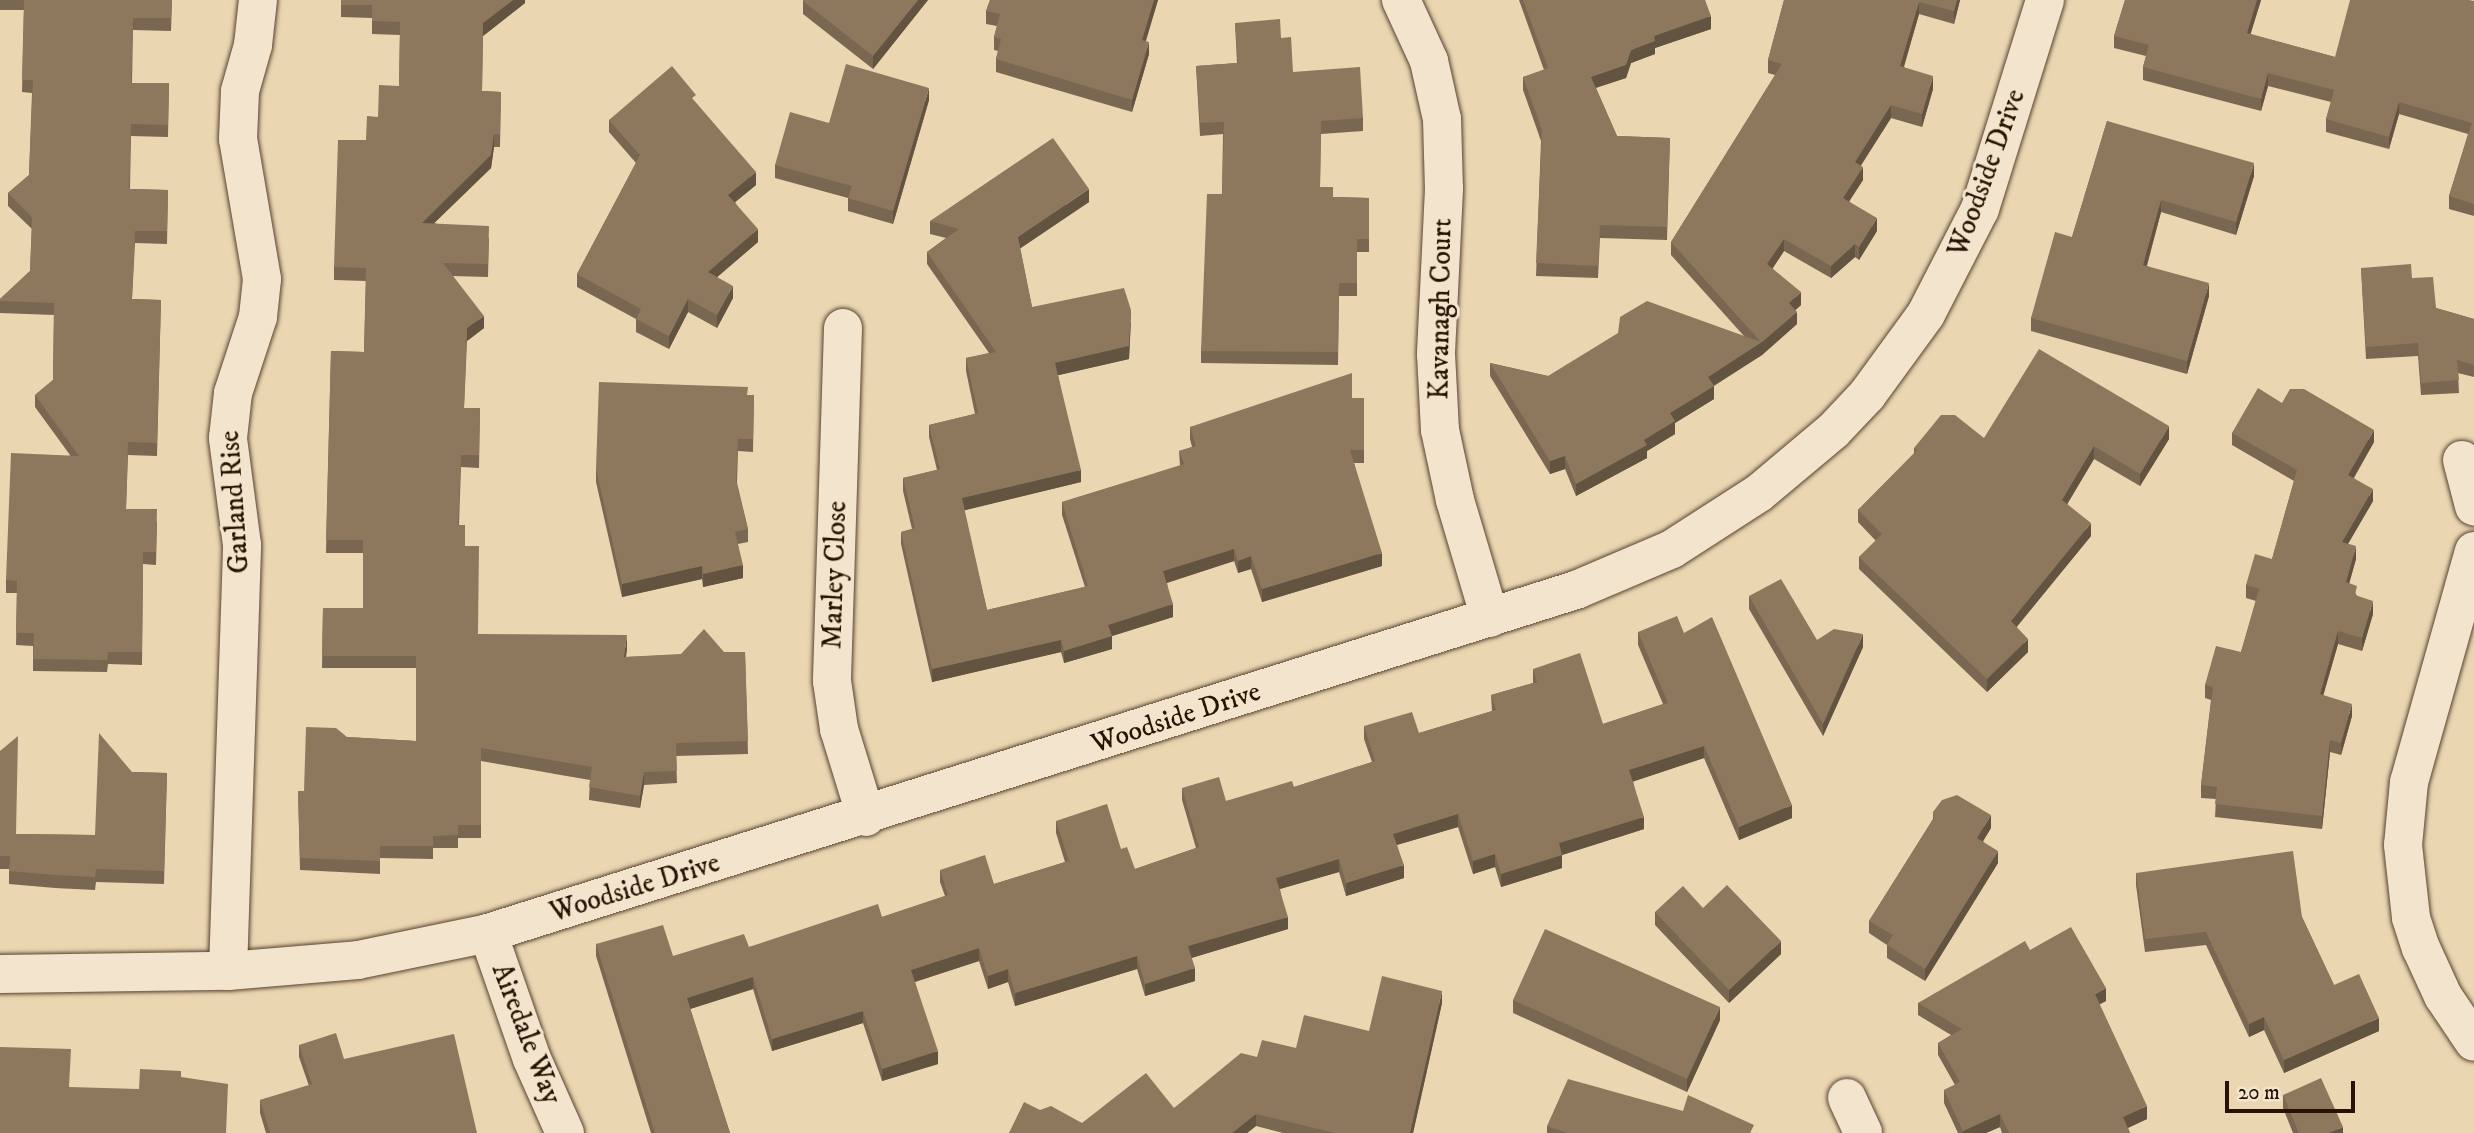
<!DOCTYPE html>
<html>
<head>
<meta charset="utf-8">
<style>
  body { margin:0 }
  #map { position:relative; width:2474px; height:1133px; overflow:hidden; background:#ebd6b2; font-family:"IM FELL DW Pica",serif }
  div>[style] { position:absolute }
  [style*='--x'] { left:calc(var(--x)*1px); top:calc(var(--y)*1px); width:calc(var(--w)*1px); rotate:calc(var(--a)*1deg) }
  .roads { filter:drop-shadow(0 0 2px #58442f) drop-shadow(0 0 2px #58442f) }
  .street>* { height:38px; margin:-19px; padding:0 19px; transform-origin:19px; border-radius:19px; background:#f2e4cd }
  .wall>* { inset:0; background:#796751 }
  .shaded-wall>* { inset:0; background:#635442 }
  .building>* { inset:0; background:#8d785e }
  span { translate:-50% -50%; white-space:nowrap; text-align:center; line-height:1.15; -webkit-text-stroke:6px #f2e4cd; paint-order:stroke }
  .street-label { font-size:28px; color:#271303 }
  .scale { position:absolute; left:2225px; top:1081px; width:130px; height:32px; box-sizing:border-box; border:4px solid #271303; border-top:0; padding-left:9px; font-size:21px; line-height:24px; white-space:nowrap; color:#271303; -webkit-text-stroke:5px #f2e4cd; paint-order:stroke }
</style>
</head>
<body>
<div id="map">
  <div class="roads">
    <div class="street">
      <i style="--x:1401;--y:0;--w:67;--a:65.3"></i>
      <i style="--x:1429;--y:61;--w:59;--a:77.4"></i>
      <i style="--x:1442;--y:119;--w:70;--a:88.4"></i>
      <i style="--x:1444;--y:189;--w:165;--a:92.8"></i>
      <i style="--x:1436;--y:354;--w:76;--a:87"></i>
      <i style="--x:1440;--y:430;--w:72;--a:77.9"></i>
      <i style="--x:1455;--y:500;--w:123;--a:73.5"></i>
      <i style="--x:843;--y:328;--w:353;--a:91.8"></i>
      <i style="--x:832;--y:681;--w:49;--a:81.7"></i>
      <i style="--x:839;--y:729;--w:92;--a:72.9"></i>
      <i style="--x:2462;--y:460;--w:48;--a:75.4"></i>
      <i style="--x:2474;--y:551;--w:240;--a:105.7"></i>
      <i style="--x:2409;--y:782;--w:63;--a:95.4"></i>
      <i style="--x:2403;--y:845;--w:73;--a:83.7"></i>
      <i style="--x:2411;--y:918;--w:32;--a:72"></i>
      <i style="--x:2421;--y:948;--w:53;--a:65.4"></i>
      <i style="--x:2443;--y:996;--w:55;--a:56"></i>
      <i style="--x:488;--y:933;--w:133;--a:70.8"></i>
      <i style="--x:532;--y:1059;--w:81;--a:66"></i>
      <i style="--x:228;--y:971;--w:426;--a:-88.1"></i>
      <i style="--x:242;--y:545;--w:108;--a:-97.5"></i>
      <i style="--x:228;--y:438;--w:45;--a:-83.7"></i>
      <i style="--x:233;--y:393;--w:80;--a:-71.8"></i>
      <i style="--x:258;--y:317;--w:38;--a:-84"></i>
      <i style="--x:262;--y:279;--w:142;--a:-99.7"></i>
      <i style="--x:238;--y:139;--w:48;--a:-87.6"></i>
      <i style="--x:240;--y:91;--w:48;--a:-74.2"></i>
      <i style="--x:253;--y:45;--w:45;--a:-83.7"></i>
      <i style="--x:0;--y:974;--w:228;--a:-0.8"></i>
      <i style="--x:228;--y:971;--w:130;--a:-4.8"></i>
      <i style="--x:358;--y:960;--w:133;--a:-11.7"></i>
      <i style="--x:488;--y:933;--w:1141;--a:-17.5"></i>
      <i style="--x:1576;--y:590;--w:104;--a:-23.1"></i>
      <i style="--x:1672;--y:549;--w:103;--a:-32.8"></i>
      <i style="--x:1759;--y:493;--w:97;--a:-40"></i>
      <i style="--x:1833;--y:431;--w:50;--a:-46.6"></i>
      <i style="--x:1867;--y:395;--w:100;--a:-53.9"></i>
      <i style="--x:1926;--y:314;--w:118;--a:-62.8"></i>
      <i style="--x:1980;--y:209;--w:219;--a:-72.7"></i>
      <i style="--x:1847;--y:1098;--w:38;--a:65"></i>
    </div>
  </div>
  <div class="wall">
    <i style="clip-path:polygon(0 0,172px 0,171px 31px,133px 30px,132px 83px,169px 83px,168px 137px,131px 136px,130px 189px,168px 190px,167px 244px,135px 243px,132px 299px,161px 300px,157px 456px,128px 455px,126px 509px,157px 522px,156px 565px,143px 564px,142px 665px,108px 664px,107px 672px,33px 671px,33px 646px,16px 645px,17px 593px,6px 593px,6px 580px,70px 455px,35px 407px,35px 395px,53px 380px,54px 315px,0 313px,0 299px,30px 271px,32px 229px,8px 206px,8px 193px,29px 175px,32px 93px,22px 92px,24px 10px,0 10px)"></i>
    <i style="clip-path:polygon(341px 0,525px 0,525px 3px,483px 36px,482px 91px,501px 92px,500px 147px,494px 147px,491px 168px,434px 223px,489px 238px,488px 277px,453px 276px,484px 328px,467px 341px,464px 408px,480px 408px,479px 468px,461px 467px,459px 525px,465px 546px,478px 634px,627px 648px,626px 657px,745px 652px,748px 754px,676px 756px,677px 783px,644px 785px,640px 808px,589px 800px,590px 780px,481px 761px,481px 838px,458px 838px,458px 848px,433px 848px,433px 859px,380px 858px,380px 874px,300px 870px,298px 791px,304px 791px,347px 737px,416px 741px,416px 668px,322px 668px,323px 608px,363px 608px,363px 553px,326px 553px,331px 351px,364px 352px,366px 281px,334px 280px,334px 267px,366px 140px,378px 117px,399px 86px,400px 35px,372px 34px,372px 18px,341px 17px)"></i>
    <i style="clip-path:polygon(803px 0,928px 0,873px 69px,803px 14px)"></i>
    <i style="clip-path:polygon(990px 0,1158px 0,1146px 41px,1149px 54px,1132px 112px,996px 72px,996px 59px,998px 51px,994px 50px,994px 37px,997px 26px,986px 24px,986px 11px)"></i>
    <i style="clip-path:polygon(1519px 0,1705px 0,1711px 29px,1655px 48px,1655px 54px,1631px 63px,1626px 78px,1596px 88px,1617px 136px,1670px 138px,1667px 240px,1600px 238px,1598px 278px,1536px 276px,1541px 141px,1523px 90px,1523px 77px,1544px 70px)"></i>
    <i style="clip-path:polygon(1784px 0,1960px 0,1954px 24px,1919px 14px,1904px 67px,1933px 89px,1922px 127px,1891px 118px,1860px 166px,1863px 180px,1849px 201px,1877px 231px,1859px 260px,1855px 257px,1831px 278px,1784px 251px,1772px 269px,1801px 305px,1795px 310px,1797px 324px,1762px 355px,1714px 386px,1714px 399px,1675px 423px,1675px 434px,1647px 451px,1647px 458px,1576px 496px,1565px 469px,1550px 474px,1490px 376px,1490px 363px,1548px 376px,1744px 336px,1671px 255px,1671px 242px,1775px 75px,1768px 73px,1768px 60px)"></i>
    <i style="clip-path:polygon(2125px 0,2261px 0,2250px 34px,2335px 57px,2474px 1px,2474px 216px,2449px 209px,2449px 196px,2468px 134px,2399px 114px,2389px 149px,2326px 132px,2326px 119px,2331px 102px,2268px 86px,2261px 111px,2143px 80px,2143px 67px,2146px 56px,2114px 48px,2114px 36px)"></i>
    <i style="clip-path:polygon(1235px 23px,1281px 38px,1293px 72px,1363px 118px,1363px 131px,1321px 134px,1320px 187px,1333px 197px,1369px 198px,1369px 252px,1357px 252px,1357px 296px,1339px 296px,1338px 365px,1201px 363px,1201px 351px,1222px 194px,1223px 134px,1200px 136px,1196px 66px,1237px 63px)"></i>
    <i style="clip-path:polygon(929px 100px,893px 224px,848px 211px,848px 198px,775px 178px,775px 165px,829px 123px)"></i>
    <i style="clip-path:polygon(696px 103px,756px 185px,735px 202px,758px 242px,717px 277px,733px 298px,717px 328px,688px 312px,669px 349px,636px 332px,636px 319px,577px 287px,577px 274px,636px 163px,609px 132px,609px 120px)"></i>
    <i style="clip-path:polygon(2107px 121px,2254px 176px,2236px 235px,2161px 212px,2147px 266px,2209px 296px,2187px 374px,2031px 331px,2031px 318px,2072px 237px)"></i>
    <i style="clip-path:polygon(1089px 202px,1020px 248px,1032px 307px,1131px 323px,1129px 359px,1058px 375px,1081px 482px,964px 510px,987px 610px,1085px 587px,1062px 515px,1062px 502px,1180px 466px,1179px 451px,1192px 447px,1190px 439px,1190px 427px,1352px 398px,1364px 398px,1364px 463px,1354px 463px,1382px 566px,1262px 602px,1251px 569px,1238px 573px,1234px 561px,1167px 583px,1173px 617px,1112px 636px,1112px 649px,1064px 663px,1061px 652px,932px 682px,901px 544px,901px 532px,912px 529px,903px 491px,903px 478px,937px 470px,929px 437px,929px 425px,975px 414px,966px 371px,966px 358px,989px 353px,927px 264px,927px 252px,946px 238px,930px 234px,930px 221px)"></i>
    <i style="clip-path:polygon(2361px 268px,2412px 278px,2436px 308px,2474px 319px,2474px 377px,2458px 373px,2459px 393px,2421px 395px,2418px 356px,2366px 359px)"></i>
    <i style="clip-path:polygon(748px 395px,754px 395px,753px 452px,738px 451px,737px 483px,748px 529px,748px 542px,738px 544px,743px 578px,703px 587px,702px 579px,622px 597px,596px 482px,596px 469px)"></i>
    <i style="clip-path:polygon(2282px 403px,2374px 442px,2354px 478px,2373px 501px,2348px 544px,2356px 559px,2349px 583px,2357px 596px,2373px 614px,2362px 651px,2338px 644px,2323px 695px,2352px 716px,2341px 755px,2330px 752px,2322px 829px,2215px 817px,2216px 799px,2201px 798px,2201px 785px,2211px 700px,2205px 698px,2205px 685px,2241px 652px,2256px 601px,2246px 598px,2246px 585px,2272px 559px,2294px 481px,2232px 445px,2232px 433px)"></i>
    <i style="clip-path:polygon(1984px 438px,2169px 439px,2140px 486px,2094px 459px,2067px 504px,2091px 536px,2016px 627px,2028px 652px,1987px 692px,1859px 569px,1859px 557px,1876px 541px,1858px 522px,1858px 510px,1914px 454px,1914px 448px)"></i>
    <i style="clip-path:polygon(1749px 596px,1817px 640px,1863px 647px,1823px 736px,1749px 609px)"></i>
    <i style="clip-path:polygon(1638px 632px,1684px 633px,1792px 818px,1739px 840px,1704px 758px,1633px 781px,1644px 829px,1562px 855px,1562px 868px,1501px 887px,1495px 867px,1473px 874px,1458px 827px,1397px 845px,1404px 878px,1346px 896px,1339px 872px,1280px 889px,1288px 929px,1191px 958px,1195px 981px,1145px 996px,1137px 969px,1015px 1006px,1008px 982px,988px 989px,979px 961px,915px 982px,938px 1064px,882px 1081px,863px 1023px,772px 1051px,753px 989px,690px 1009px,730px 1133px,651px 1133px,596px 956px,596px 944px,673px 956px,749px 947px,882px 917px,945px 896px,940px 882px,940px 870px,994px 884px,1065px 862px,1056px 833px,1056px 821px,1121px 849px,1135px 869px,1196px 848px,1182px 800px,1182px 788px,1226px 801px,1294px 787px,1372px 762px,1364px 739px,1364px 726px,1419px 733px,1492px 711px,1491px 695px,1533px 683px,1533px 669px,1603px 724px,1663px 704px,1638px 645px)"></i>
    <i style="clip-path:polygon(0 751px,16px 834px,95px 835px,132px 772px,167px 773px,164px 884px,96px 882px,95px 890px,55px 888px,9px 884px,9px 869px,0 869px)"></i>
    <i style="clip-path:polygon(1933px 812px,1991px 828px,1983px 841px,1998px 863px,1925px 981px,1887px 958px,1887px 945px,1869px 933px,1869px 921px,1933px 819px)"></i>
    <i style="clip-path:polygon(2136px 873px,2302px 917px,2334px 985px,2379px 1031px,2284px 1073px,2264px 1030px,2249px 1037px,2206px 945px,2145px 952px,2136px 885px)"></i>
    <i style="clip-path:polygon(1703px 908px,1781px 954px,1729px 1003px,1655px 925px,1655px 912px)"></i>
    <i style="clip-path:polygon(2030px 950px,2106px 1001px,2099px 1004px,2147px 1119px,2128px 1128px,2130px 1133px,2002px 1133px,2000px 1127px,1986px 1133px,1958px 1133px,1944px 1103px,1944px 1090px,1955px 1085px,1938px 1055px,1938px 1043px,1951px 1035px,1918px 1015px,1918px 1003px)"></i>
    <i style="clip-path:polygon(1513px 1000px,1720px 1020px,1687px 1092px,1513px 1013px)"></i>
    <i style="clip-path:polygon(1442px 1003px,1413px 1133px,1283px 1133px,1256px 1126px,1247px 1133px,1009px 1133px,1040px 1110px,1082px 1123px,1174px 1108px,1257px 1057px,1369px 1031px)"></i>
    <i style="clip-path:polygon(299px 1045px,344px 1059px,477px 1133px,266px 1133px,260px 1113px,260px 1100px,309px 1086px,299px 1057px)"></i>
    <i style="clip-path:polygon(2283px 1095px,2343px 1133px,2293px 1133px,2283px 1108px)"></i>
    <i style="clip-path:polygon(1547px 1126px,1754px 1133px,1547px 1133px)"></i>
  </div>
  <div class="shaded-wall">
    <i style="clip-path:polygon(513px 0,525px 0,525px 3px,483px 36px,483px 23px)"></i>
    <i style="clip-path:polygon(918px 0,928px 0,873px 69px,873px 56px)"></i>
    <i style="clip-path:polygon(1154px 0,1158px 0,1142px 52px,1142px 40px)"></i>
    <i style="clip-path:polygon(1957px 0,1960px 0,1954px 24px,1954px 11px)"></i>
    <i style="clip-path:polygon(2257px 0,2261px 0,2247px 46px,2247px 33px)"></i>
    <i style="clip-path:polygon(1919px 2px,1919px 14px,1900px 79px,1900px 66px)"></i>
    <i style="clip-path:polygon(1711px 16px,1711px 29px,1655px 48px,1655px 54px,1631px 63px,1626px 78px,1591px 89px,1591px 77px,1654px 36px)"></i>
    <i style="clip-path:polygon(1149px 42px,1149px 54px,1132px 112px,1132px 100px)"></i>
    <i style="clip-path:polygon(2268px 73px,2268px 86px,2261px 111px,2261px 99px)"></i>
    <i style="clip-path:polygon(1933px 76px,1933px 89px,1922px 127px,1922px 114px)"></i>
    <i style="clip-path:polygon(929px 88px,929px 100px,893px 224px,893px 211px)"></i>
    <i style="clip-path:polygon(2399px 102px,2399px 114px,2389px 149px,2389px 137px)"></i>
    <i style="clip-path:polygon(1891px 105px,1891px 118px,1855px 175px,1855px 162px)"></i>
    <i style="clip-path:polygon(494px 134px,494px 147px,491px 168px,422px 235px,422px 223px)"></i>
    <i style="clip-path:polygon(2254px 163px,2254px 176px,2236px 235px,2236px 222px)"></i>
    <i style="clip-path:polygon(1863px 167px,1863px 180px,1843px 211px,1843px 198px)"></i>
    <i style="clip-path:polygon(756px 172px,756px 185px,728px 208px,728px 195px)"></i>
    <i style="clip-path:polygon(1089px 189px,1089px 202px,1018px 250px,1018px 237px)"></i>
    <i style="clip-path:polygon(2161px 200px,2161px 212px,2143px 278px,2143px 265px)"></i>
    <i style="clip-path:polygon(1877px 218px,1877px 231px,1859px 260px,1859px 247px)"></i>
    <i style="clip-path:polygon(758px 229px,758px 242px,708px 285px,708px 272px)"></i>
    <i style="clip-path:polygon(1784px 239px,1784px 251px,1767px 277px,1767px 264px)"></i>
    <i style="clip-path:polygon(1855px 244px,1855px 257px,1831px 278px,1831px 266px)"></i>
    <i style="clip-path:polygon(2209px 283px,2209px 296px,2187px 374px,2187px 361px)"></i>
    <i style="clip-path:polygon(733px 286px,733px 298px,717px 328px,717px 315px)"></i>
    <i style="clip-path:polygon(1801px 292px,1801px 305px,1789px 316px,1789px 303px)"></i>
    <i style="clip-path:polygon(688px 299px,688px 312px,669px 349px,669px 336px)"></i>
    <i style="clip-path:polygon(1131px 310px,1129px 359px,1055px 376px,1055px 363px)"></i>
    <i style="clip-path:polygon(1797px 312px,1797px 324px,1762px 355px,1708px 389px,1708px 377px,1762px 342px)"></i>
    <i style="clip-path:polygon(484px 316px,484px 328px,467px 341px,467px 328px)"></i>
    <i style="clip-path:polygon(1714px 386px,1714px 399px,1675px 423px,1675px 434px,1647px 451px,1647px 458px,1576px 496px,1576px 484px,1644px 440px,1670px 413px)"></i>
    <i style="clip-path:polygon(2169px 426px,2169px 439px,2140px 486px,2140px 474px)"></i>
    <i style="clip-path:polygon(2374px 430px,2374px 442px,2348px 487px,2348px 475px)"></i>
    <i style="clip-path:polygon(2094px 446px,2094px 459px,2062px 513px,2062px 500px)"></i>
    <i style="clip-path:polygon(1565px 456px,1565px 469px,1550px 474px,1550px 461px)"></i>
    <i style="clip-path:polygon(1081px 470px,1081px 482px,962px 511px,962px 498px)"></i>
    <i style="clip-path:polygon(2373px 489px,2373px 501px,2342px 554px,2342px 542px)"></i>
    <i style="clip-path:polygon(2091px 523px,2091px 536px,2011px 634px,2011px 621px)"></i>
    <i style="clip-path:polygon(2356px 546px,2356px 559px,2346px 595px,2346px 582px)"></i>
    <i style="clip-path:polygon(1234px 549px,1234px 561px,1163px 584px,1163px 571px)"></i>
    <i style="clip-path:polygon(1382px 553px,1382px 566px,1262px 602px,1262px 589px)"></i>
    <i style="clip-path:polygon(1251px 556px,1251px 569px,1238px 573px,1238px 561px)"></i>
    <i style="clip-path:polygon(743px 565px,743px 578px,703px 587px,703px 574px)"></i>
    <i style="clip-path:polygon(702px 566px,702px 579px,622px 597px,622px 584px)"></i>
    <i style="clip-path:polygon(2373px 601px,2373px 614px,2362px 651px,2362px 638px)"></i>
    <i style="clip-path:polygon(1173px 604px,1173px 617px,1112px 636px,1112px 649px,1064px 663px,1064px 651px,1108px 625px)"></i>
    <i style="clip-path:polygon(2338px 631px,2338px 644px,2320px 707px,2320px 694px)"></i>
    <i style="clip-path:polygon(1863px 634px,1863px 647px,1823px 736px,1823px 724px)"></i>
    <i style="clip-path:polygon(627px 635px,627px 648px,624px 670px,624px 657px)"></i>
    <i style="clip-path:polygon(2028px 639px,2028px 652px,1987px 692px,1987px 679px)"></i>
    <i style="clip-path:polygon(1061px 640px,1061px 652px,932px 682px,932px 669px)"></i>
    <i style="clip-path:polygon(2352px 704px,2352px 716px,2341px 755px,2341px 743px)"></i>
    <i style="clip-path:polygon(2330px 740px,2330px 752px,2322px 829px,2322px 816px)"></i>
    <i style="clip-path:polygon(1704px 746px,1704px 758px,1629px 783px,1629px 770px)"></i>
    <i style="clip-path:polygon(644px 772px,644px 785px,640px 808px,640px 796px)"></i>
    <i style="clip-path:polygon(1792px 805px,1792px 818px,1739px 840px,1739px 827px)"></i>
    <i style="clip-path:polygon(1458px 814px,1458px 827px,1393px 846px,1393px 834px)"></i>
    <i style="clip-path:polygon(1991px 815px,1991px 828px,1977px 851px,1977px 838px)"></i>
    <i style="clip-path:polygon(1644px 817px,1644px 829px,1562px 855px,1562px 868px,1501px 887px,1501px 874px,1559px 843px)"></i>
    <i style="clip-path:polygon(1998px 851px,1998px 863px,1925px 981px,1925px 969px)"></i>
    <i style="clip-path:polygon(1495px 854px,1495px 867px,1473px 874px,1473px 861px)"></i>
    <i style="clip-path:polygon(1339px 859px,1339px 872px,1276px 890px,1276px 878px)"></i>
    <i style="clip-path:polygon(1404px 865px,1404px 878px,1346px 896px,1346px 883px)"></i>
    <i style="clip-path:polygon(1288px 917px,1288px 929px,1188px 959px,1188px 946px)"></i>
    <i style="clip-path:polygon(1781px 941px,1781px 954px,1729px 1003px,1729px 990px)"></i>
    <i style="clip-path:polygon(979px 948px,979px 961px,911px 983px,911px 970px)"></i>
    <i style="clip-path:polygon(1137px 956px,1137px 969px,1015px 1006px,1015px 993px)"></i>
    <i style="clip-path:polygon(1195px 968px,1195px 981px,1145px 996px,1145px 984px)"></i>
    <i style="clip-path:polygon(1008px 969px,1008px 982px,988px 989px,988px 976px)"></i>
    <i style="clip-path:polygon(753px 977px,753px 989px,687px 1010px,687px 998px)"></i>
    <i style="clip-path:polygon(2106px 988px,2106px 1001px,2095px 1007px,2095px 994px)"></i>
    <i style="clip-path:polygon(1442px 991px,1442px 1003px,1413px 1133px,1410px 1133px)"></i>
    <i style="clip-path:polygon(1720px 1007px,1720px 1020px,1687px 1092px,1687px 1079px)"></i>
    <i style="clip-path:polygon(863px 1011px,863px 1023px,772px 1051px,772px 1039px)"></i>
    <i style="clip-path:polygon(2264px 1017px,2264px 1030px,2249px 1037px,2249px 1024px)"></i>
    <i style="clip-path:polygon(2379px 1018px,2379px 1031px,2284px 1073px,2284px 1060px)"></i>
    <i style="clip-path:polygon(938px 1051px,938px 1064px,882px 1081px,882px 1069px)"></i>
    <i style="clip-path:polygon(2147px 1106px,2147px 1119px,2123px 1130px,2123px 1117px)"></i>
    <i style="clip-path:polygon(1256px 1114px,1256px 1126px,1247px 1133px,1232px 1133px)"></i>
    <i style="clip-path:polygon(2000px 1114px,2000px 1127px,1986px 1133px,1963px 1133px,1963px 1131px)"></i>
    <i style="clip-path:polygon(2343px 1127px,2343px 1133px,2329px 1133px)"></i>
  </div>
  <div class="building">
    <i style="clip-path:polygon(24px 0,172px 0,171px 18px,133px 18px,131px 83px,169px 83px,168px 125px,131px 124px,129px 189px,168px 190px,167px 231px,135px 231px,132px 299px,161px 300px,157px 443px,128px 442px,126px 509px,157px 509px,156px 552px,143px 552px,142px 652px,108px 652px,107px 660px,33px 659px,34px 633px,16px 633px,17px 581px,6px 580px,11px 453px,79px 456px,35px 395px,53px 380px,54px 303px,0 301px,0 299px,30px 271px,32px 217px,8px 193px,29px 175px,33px 80px,22px 80px)"></i>
    <i style="clip-path:polygon(341px 0,513px 0,483px 23px,482px 91px,501px 92px,500px 134px,494px 134px,491px 155px,422px 223px,489px 226px,488px 264px,443px 263px,484px 316px,467px 328px,464px 408px,480px 408px,479px 455px,461px 455px,458px 525px,465px 525px,465px 546px,479px 546px,478px 634px,627px 635px,624px 657px,681px 654px,704px 629px,724px 652px,745px 652px,748px 741px,676px 743px,677px 771px,644px 772px,640px 796px,589px 787px,592px 767px,481px 748px,481px 825px,458px 825px,458px 835px,433px 836px,433px 846px,380px 846px,380px 861px,300px 858px,298px 791px,304px 791px,306px 727px,336px 728px,347px 737px,416px 741px,416px 656px,322px 656px,323px 608px,363px 608px,363px 540px,326px 540px,331px 351px,364px 352px,366px 268px,334px 267px,338px 140px,366px 140px,367px 116px,378px 117px,379px 85px,399px 86px,400px 22px,372px 21px,372px 5px,341px 5px)"></i>
    <i style="clip-path:polygon(803px 0,918px 0,873px 56px,803px 1px)"></i>
    <i style="clip-path:polygon(990px 0,1154px 0,1142px 40px,1149px 42px,1132px 100px,996px 59px,1001px 39px,994px 37px,1000px 14px,986px 11px)"></i>
    <i style="clip-path:polygon(1523px 0,1705px 0,1711px 16px,1654px 36px,1655px 41px,1631px 50px,1626px 65px,1591px 77px,1617px 136px,1670px 138px,1667px 227px,1600px 225px,1598px 266px,1536px 263px,1542px 130px,1523px 77px,1548px 68px)"></i>
    <i style="clip-path:polygon(1784px 0,1957px 0,1954px 11px,1919px 2px,1900px 66px,1933px 76px,1922px 114px,1891px 105px,1855px 162px,1863px 167px,1843px 198px,1877px 218px,1859px 247px,1855px 244px,1831px 266px,1784px 239px,1767px 264px,1801px 292px,1789px 303px,1797px 312px,1762px 342px,1708px 377px,1714px 386px,1670px 413px,1675px 421px,1644px 440px,1647px 445px,1576px 484px,1565px 456px,1550px 461px,1490px 363px,1548px 376px,1618px 333px,1620px 317px,1647px 301px,1761px 342px,1671px 242px,1782px 64px,1768px 60px)"></i>
    <i style="clip-path:polygon(2125px 0,2257px 0,2247px 33px,2335px 57px,2350px 0,2469px 0,2474px 1px,2474px 204px,2449px 196px,2472px 123px,2399px 102px,2389px 137px,2326px 119px,2334px 90px,2268px 73px,2261px 99px,2143px 67px,2149px 45px,2114px 36px)"></i>
    <i style="clip-path:polygon(1280px 19px,1281px 38px,1291px 37px,1293px 72px,1360px 67px,1363px 118px,1321px 121px,1320px 187px,1333px 187px,1333px 197px,1369px 198px,1369px 239px,1357px 239px,1357px 283px,1339px 283px,1338px 352px,1201px 351px,1207px 194px,1222px 194px,1224px 122px,1200px 123px,1196px 66px,1238px 63px,1235px 23px)"></i>
    <i style="clip-path:polygon(846px 64px,929px 88px,893px 211px,848px 198px,852px 186px,775px 165px,790px 112px,829px 123px)"></i>
    <i style="clip-path:polygon(672px 66px,696px 95px,692px 98px,756px 172px,728px 195px,758px 229px,708px 272px,733px 286px,717px 315px,688px 299px,669px 336px,636px 319px,641px 309px,577px 274px,640px 155px,609px 120px)"></i>
    <i style="clip-path:polygon(2107px 121px,2254px 163px,2236px 222px,2161px 200px,2143px 265px,2209px 283px,2187px 361px,2031px 318px,2055px 232px,2072px 237px)"></i>
    <i style="clip-path:polygon(1053px 138px,1089px 189px,1018px 237px,1032px 307px,1124px 288px,1131px 310px,1129px 346px,1055px 363px,1081px 470px,962px 498px,987px 610px,1088px 586px,1062px 502px,1184px 464px,1179px 451px,1196px 446px,1190px 427px,1352px 373px,1352px 398px,1364px 398px,1364px 450px,1350px 450px,1382px 553px,1262px 589px,1251px 556px,1238px 561px,1234px 549px,1163px 571px,1173px 604px,1108px 625px,1112px 636px,1064px 651px,1061px 640px,932px 669px,901px 532px,915px 528px,903px 478px,940px 469px,929px 425px,978px 413px,966px 358px,996px 352px,927px 252px,959px 229px,930px 221px)"></i>
    <i style="clip-path:polygon(2411px 264px,2412px 278px,2433px 277px,2436px 308px,2474px 319px,2474px 365px,2457px 360px,2459px 380px,2421px 383px,2418px 343px,2366px 347px,2361px 268px)"></i>
    <i style="clip-path:polygon(2039px 349px,2169px 426px,2140px 474px,2094px 446px,2062px 500px,2091px 523px,2011px 621px,2028px 639px,1987px 679px,1859px 557px,1882px 534px,1858px 510px,1917px 450px,1914px 448px,1941px 415px,1955px 415px,1984px 438px)"></i>
    <i style="clip-path:polygon(599px 382px,748px 387px,747px 395px,754px 395px,753px 439px,738px 439px,736px 481px,748px 529px,735px 532px,743px 565px,703px 574px,702px 566px,622px 584px,596px 469px)"></i>
    <i style="clip-path:polygon(2258px 388px,2282px 403px,2290px 389px,2304px 389px,2374px 430px,2348px 475px,2373px 489px,2342px 542px,2356px 546px,2346px 582px,2357px 586px,2355px 595px,2373px 601px,2362px 638px,2338px 631px,2320px 694px,2352px 704px,2341px 743px,2330px 740px,2322px 816px,2215px 804px,2217px 787px,2201px 785px,2213px 687px,2205px 685px,2216px 646px,2241px 652px,2259px 589px,2246px 585px,2255px 554px,2272px 559px,2297px 470px,2232px 433px)"></i>
    <i style="clip-path:polygon(1781px 579px,1817px 640px,1834px 629px,1863px 634px,1823px 724px,1749px 596px)"></i>
    <i style="clip-path:polygon(1677px 616px,1684px 633px,1712px 617px,1792px 805px,1739px 827px,1704px 746px,1629px 770px,1644px 817px,1559px 843px,1562px 855px,1501px 874px,1495px 854px,1473px 861px,1458px 814px,1393px 834px,1404px 865px,1346px 883px,1339px 859px,1276px 878px,1288px 917px,1188px 946px,1195px 968px,1145px 984px,1137px 956px,1015px 993px,1008px 969px,988px 976px,979px 948px,911px 970px,938px 1051px,882px 1069px,863px 1011px,772px 1039px,753px 977px,687px 998px,730px 1133px,655px 1133px,596px 944px,663px 925px,673px 956px,744px 934px,749px 947px,878px 904px,882px 917px,948px 895px,940px 870px,985px 855px,994px 884px,1069px 861px,1056px 821px,1107px 804px,1121px 849px,1127px 847px,1135px 869px,1199px 847px,1182px 788px,1219px 777px,1226px 801px,1292px 781px,1294px 787px,1375px 761px,1364px 726px,1412px 712px,1419px 733px,1496px 710px,1491px 695px,1537px 682px,1533px 669px,1580px 653px,1603px 724px,1668px 703px,1638px 632px)"></i>
    <i style="clip-path:polygon(99px 733px,132px 772px,167px 773px,164px 871px,96px 869px,95px 877px,55px 875px,9px 871px,10px 856px,0 856px,0 751px,18px 736px,16px 834px,95px 835px)"></i>
    <i style="clip-path:polygon(1957px 795px,1991px 815px,1977px 838px,1998px 851px,1925px 969px,1887px 945px,1893px 935px,1869px 921px,1934px 818px,1933px 812px,1942px 800px)"></i>
    <i style="clip-path:polygon(2293px 851px,2302px 917px,2334px 985px,2359px 974px,2379px 1018px,2284px 1060px,2264px 1017px,2249px 1024px,2206px 932px,2145px 939px,2136px 873px)"></i>
    <i style="clip-path:polygon(1727px 885px,1781px 941px,1729px 990px,1655px 912px,1683px 886px,1703px 908px)"></i>
    <i style="clip-path:polygon(2071px 927px,2106px 988px,2095px 994px,2147px 1106px,2123px 1117px,2130px 1133px,2009px 1133px,2000px 1114px,1963px 1131px,1944px 1090px,1960px 1082px,1938px 1043px,1962px 1029px,1918px 1003px,2025px 941px,2030px 950px)"></i>
    <i style="clip-path:polygon(1545px 929px,1720px 1007px,1687px 1079px,1513px 1000px)"></i>
    <i style="clip-path:polygon(1382px 976px,1442px 991px,1410px 1133px,1335px 1133px,1256px 1114px,1232px 1133px,1009px 1133px,1024px 1102px,1040px 1110px,1051px 1106px,1082px 1123px,1146px 1073px,1174px 1108px,1241px 1053px,1257px 1057px,1262px 1040px,1296px 1048px,1304px 1015px,1369px 1031px)"></i>
    <i style="clip-path:polygon(336px 1033px,344px 1059px,454px 1034px,477px 1133px,270px 1133px,260px 1100px,312px 1084px,299px 1045px)"></i>
    <i style="clip-path:polygon(0 1047px,71px 1049px,69px 1087px,139px 1089px,140px 1069px,181px 1071px,181px 1077px,228px 1084px,226px 1133px,0 1133px)"></i>
    <i style="clip-path:polygon(2321px 1078px,2343px 1127px,2329px 1133px,2299px 1133px,2283px 1095px)"></i>
    <i style="clip-path:polygon(1568px 1079px,1683px 1111px,1688px 1095px,1754px 1125px,1750px 1133px,1567px 1133px,1547px 1126px)"></i>
  </div>
  <div class="street-label">
    <span style="left:1987px;top:173px;rotate:-70deg">Woodside Drive</span>
    <span style="left:1441px;top:309px;rotate:-89deg">Kavanagh Court</span>
    <span style="left:235px;top:502px;rotate:-94deg">Garland Rise</span>
    <span style="left:835px;top:575px;rotate:-88deg">Marley Close</span>
    <span style="left:1176px;top:718px;rotate:-18deg">Woodside Drive</span>
    <span style="left:635px;top:888px;rotate:-17deg">Woodside Drive</span>
    <span style="left:526px;top:1034px;rotate:69deg">Airedale Way</span>
  </div>
  <div class="scale">20 m</div>
</div>
</body>
</html>
